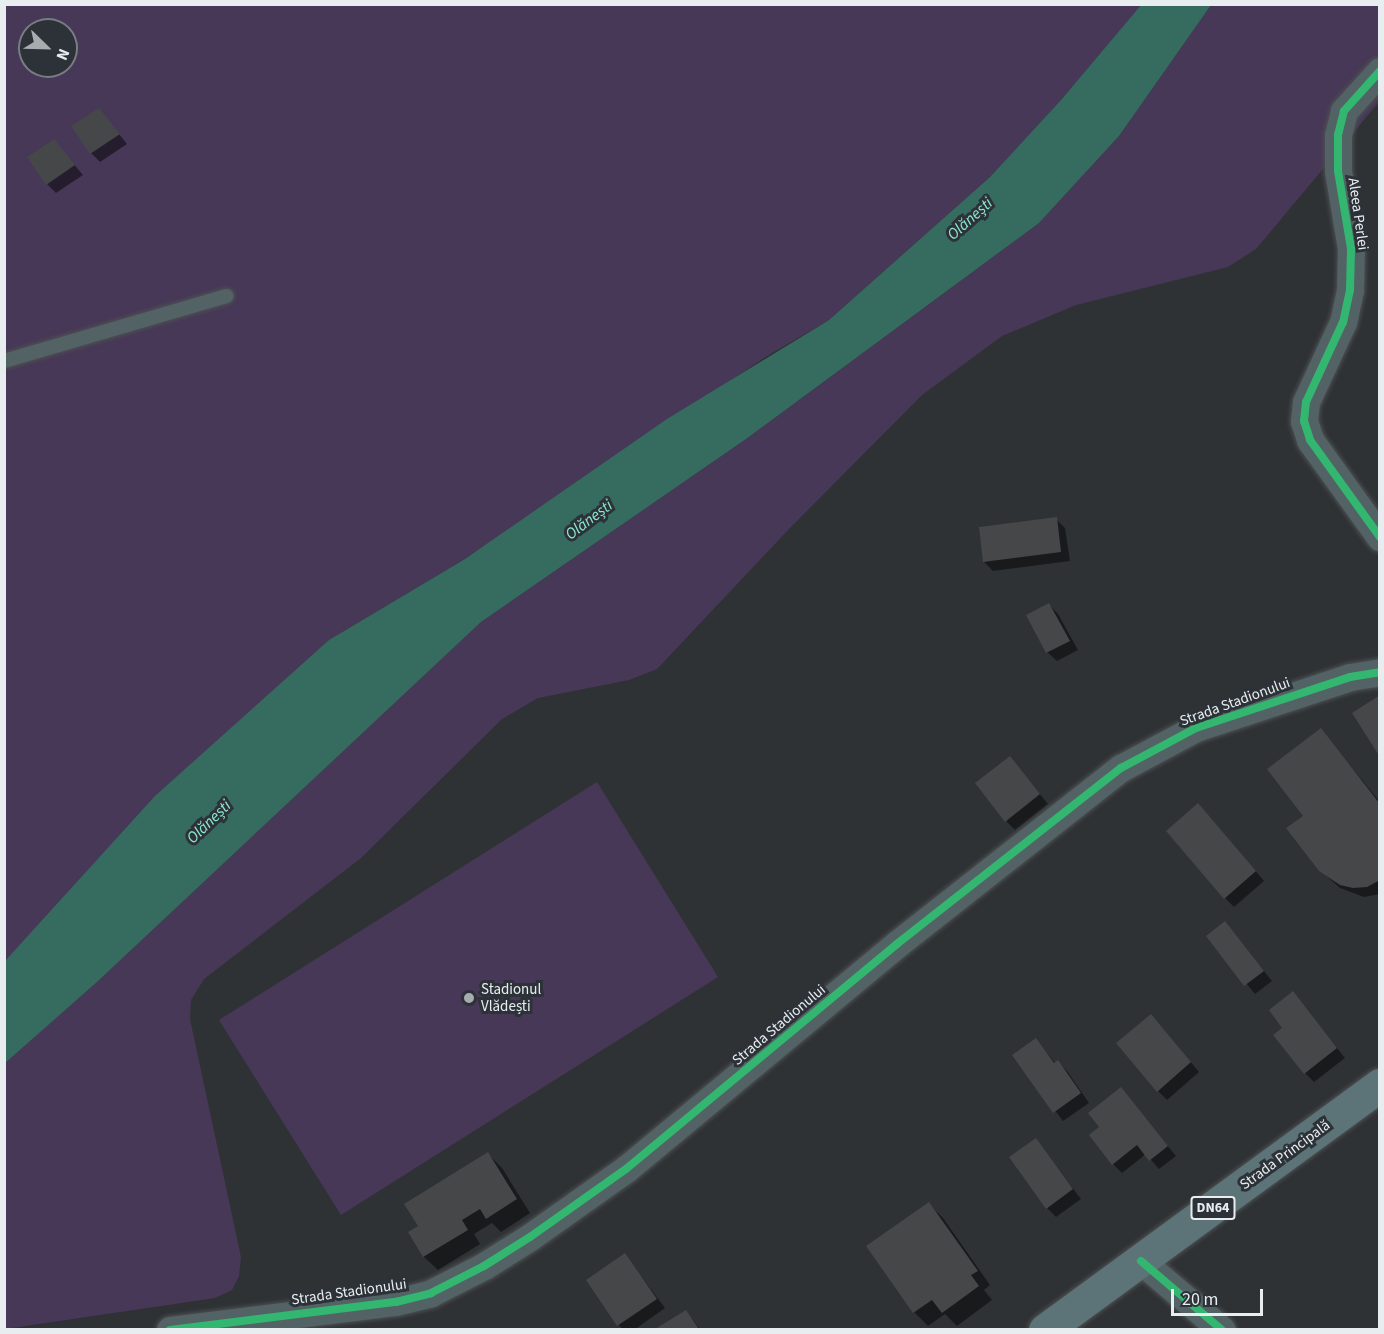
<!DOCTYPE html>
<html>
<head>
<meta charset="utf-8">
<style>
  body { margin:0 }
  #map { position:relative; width:1384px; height:1334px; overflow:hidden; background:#2f3235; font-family:"Source Sans 3",sans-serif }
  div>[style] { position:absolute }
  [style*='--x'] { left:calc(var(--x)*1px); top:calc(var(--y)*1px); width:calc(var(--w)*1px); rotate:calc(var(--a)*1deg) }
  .green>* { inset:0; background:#473857 }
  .water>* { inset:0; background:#366c5f }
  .shadow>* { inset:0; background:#0007 }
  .building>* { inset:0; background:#454749 }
  .roads { filter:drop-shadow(0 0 2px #4d5052) drop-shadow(0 0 2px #4d5052) }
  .service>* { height:14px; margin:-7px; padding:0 7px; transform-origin:7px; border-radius:7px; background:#526265 }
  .minor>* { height:27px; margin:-13.5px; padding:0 13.5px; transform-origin:13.5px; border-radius:13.5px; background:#526265 }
  .primary>* { height:33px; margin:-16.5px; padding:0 16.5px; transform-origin:16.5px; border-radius:16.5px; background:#5c7377 }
  .cycleway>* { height:8px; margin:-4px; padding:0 4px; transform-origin:4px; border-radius:4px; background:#33b770 }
  .dots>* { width:16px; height:16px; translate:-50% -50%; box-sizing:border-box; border:3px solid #2c3238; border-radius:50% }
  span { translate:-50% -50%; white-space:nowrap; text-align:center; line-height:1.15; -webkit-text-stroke:6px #2c3238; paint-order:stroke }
  .shield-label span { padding:2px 4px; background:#2c3238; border:2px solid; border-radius:4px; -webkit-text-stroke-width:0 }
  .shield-label { font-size:14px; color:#e8edf0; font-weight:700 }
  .street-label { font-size:15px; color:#e8edf0 }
  .poi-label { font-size:15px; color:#e8edf0 }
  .left { translate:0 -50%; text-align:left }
  .water-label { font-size:16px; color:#8be9d0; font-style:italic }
  .frame { position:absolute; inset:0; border:6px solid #e8edf0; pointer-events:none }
  .north { position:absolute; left:18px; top:18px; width:60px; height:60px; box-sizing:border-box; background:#2c3238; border:2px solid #777d82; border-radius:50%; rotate:113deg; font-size:16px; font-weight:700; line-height:24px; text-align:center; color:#e8edf0 }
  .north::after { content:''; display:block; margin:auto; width:21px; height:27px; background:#a7acaf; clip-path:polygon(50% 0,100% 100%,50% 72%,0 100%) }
  .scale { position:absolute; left:1171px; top:1289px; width:92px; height:27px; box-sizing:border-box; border:3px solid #e8edf0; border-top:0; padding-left:8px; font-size:18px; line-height:21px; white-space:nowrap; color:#e8edf0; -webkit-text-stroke:4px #2c3238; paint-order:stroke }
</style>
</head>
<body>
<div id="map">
  <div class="green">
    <i style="clip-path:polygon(evenodd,4px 5px,1142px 5px,1061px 100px,990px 177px,829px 320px,767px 356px,465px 559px,329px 640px,53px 910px,5px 961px,4px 5px,30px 30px,66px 30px,66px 66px,30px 66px,30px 30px)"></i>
    <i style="clip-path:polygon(1211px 5px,1379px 5px,1379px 102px,1256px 249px,1228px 267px,1076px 305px,1002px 336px,922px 395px,789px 529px,657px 669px,629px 680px,538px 698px,502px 719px,361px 858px,204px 979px,191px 1000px,190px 1019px,241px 1257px,239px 1276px,232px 1290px,215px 1298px,5px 1329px,4px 1063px,97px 982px,481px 622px,746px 439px,1039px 223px,1119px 136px)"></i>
    <i style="clip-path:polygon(597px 782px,718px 977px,341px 1215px,219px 1020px)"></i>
  </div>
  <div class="water">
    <i style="clip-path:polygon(1142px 4px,1211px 5px,1119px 136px,1039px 223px,746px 439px,481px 622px,97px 982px,5px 1063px,5px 961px,155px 796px,329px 640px,465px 559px,667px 419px,829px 320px,990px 177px,1061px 100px)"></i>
  </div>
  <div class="shadow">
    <i style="clip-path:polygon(107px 119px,127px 144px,100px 162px,91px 153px)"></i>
    <i style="clip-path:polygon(54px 141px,83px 175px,56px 193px,47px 184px)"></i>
    <i style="clip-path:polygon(1056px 519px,1065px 528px,1070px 561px,993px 571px,984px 562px)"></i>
    <i style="clip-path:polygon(1048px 604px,1058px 614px,1078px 650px,1057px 661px,1047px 652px)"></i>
    <i style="clip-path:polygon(1321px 730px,1380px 802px,1380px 822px)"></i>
    <i style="clip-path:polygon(1010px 758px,1048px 804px,1015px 830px,1006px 821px)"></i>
    <i style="clip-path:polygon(1207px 814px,1264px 881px,1234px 907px,1225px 898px)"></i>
    <i style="clip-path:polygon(1380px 826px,1380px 894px,1364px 897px,1340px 888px,1321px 871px)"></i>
    <i style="clip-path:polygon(1225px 923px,1272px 981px,1255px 994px,1208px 936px)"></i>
    <i style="clip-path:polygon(1293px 993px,1345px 1058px,1314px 1082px,1305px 1073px,1284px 1028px)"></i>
    <i style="clip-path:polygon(1160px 1025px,1199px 1072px,1167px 1100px,1158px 1091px)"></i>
    <i style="clip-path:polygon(1036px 1040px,1055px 1063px,1058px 1062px,1067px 1071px,1089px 1103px,1063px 1121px,1014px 1056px)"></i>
    <i style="clip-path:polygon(1121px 1089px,1176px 1156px,1159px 1169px,1146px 1154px,1122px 1173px,1113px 1164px,1101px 1128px)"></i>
    <i style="clip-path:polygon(1036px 1140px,1081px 1199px,1056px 1217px,1047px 1208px)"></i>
    <i style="clip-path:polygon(488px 1154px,502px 1168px,530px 1213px,501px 1232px,492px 1223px,474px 1234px,480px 1244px,438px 1270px,424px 1257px,410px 1233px,420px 1227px)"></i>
    <i style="clip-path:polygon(929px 1204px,943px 1218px,990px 1285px,984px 1290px,992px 1300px,957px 1326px,945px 1314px,928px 1326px,914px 1312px)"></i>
    <i style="clip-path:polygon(625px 1255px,665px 1308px,634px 1330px,623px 1330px,619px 1325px,588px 1281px)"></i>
    <i style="clip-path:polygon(686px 1311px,701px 1330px,658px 1330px)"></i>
  </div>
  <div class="building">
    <i style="clip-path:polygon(99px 108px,120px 134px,90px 154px,71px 126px)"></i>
    <i style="clip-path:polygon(54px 139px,75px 165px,46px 185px,27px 157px)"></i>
    <i style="clip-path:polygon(1057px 517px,1061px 552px,983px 562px,979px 527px)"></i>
    <i style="clip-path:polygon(1049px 603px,1070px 641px,1046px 653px,1026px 615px)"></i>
    <i style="clip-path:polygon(1380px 695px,1380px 757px,1352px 713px)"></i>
    <i style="clip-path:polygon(1321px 728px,1380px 804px,1380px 880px,1367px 887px,1353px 888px,1340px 885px,1319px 871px,1286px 828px,1303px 816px,1267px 769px)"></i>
    <i style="clip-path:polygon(1010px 756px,1040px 794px,1005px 822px,975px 783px)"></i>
    <i style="clip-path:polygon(1198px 803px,1256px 871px,1224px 899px,1166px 831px)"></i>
    <i style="clip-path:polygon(1225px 921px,1264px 971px,1244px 986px,1206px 936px)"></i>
    <i style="clip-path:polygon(1293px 991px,1337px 1048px,1304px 1074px,1273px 1035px,1282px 1028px,1269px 1010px)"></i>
    <i style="clip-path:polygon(1151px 1014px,1191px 1062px,1157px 1092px,1116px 1043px)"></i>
    <i style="clip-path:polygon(1036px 1038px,1054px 1063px,1058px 1060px,1081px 1093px,1053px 1113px,1012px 1055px)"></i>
    <i style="clip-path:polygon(1121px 1087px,1168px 1146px,1149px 1161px,1137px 1145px,1112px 1165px,1089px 1135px,1099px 1127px,1088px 1113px)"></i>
    <i style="clip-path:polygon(1036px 1138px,1073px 1189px,1046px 1209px,1009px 1157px)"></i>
    <i style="clip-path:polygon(488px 1152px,517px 1199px,486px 1219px,480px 1209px,462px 1220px,468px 1230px,423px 1257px,408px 1232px,418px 1226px,404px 1204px)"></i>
    <i style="clip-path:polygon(929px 1202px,978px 1271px,971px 1275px,979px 1286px,942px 1313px,932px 1300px,913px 1313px,866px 1246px)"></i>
    <i style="clip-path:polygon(625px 1253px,657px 1299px,617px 1326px,586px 1280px)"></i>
    <i style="clip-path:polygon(686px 1310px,699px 1329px,655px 1329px)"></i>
  </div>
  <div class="roads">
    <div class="service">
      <i style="--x:4;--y:361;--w:232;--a:-16.3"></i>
    </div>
    <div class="minor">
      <i style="--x:1380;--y:71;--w:54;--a:132"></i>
      <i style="--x:1344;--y:111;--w:25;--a:104"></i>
      <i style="--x:1338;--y:135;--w:36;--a:90"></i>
      <i style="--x:1338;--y:171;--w:79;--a:80.5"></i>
      <i style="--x:1351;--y:249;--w:41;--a:91.4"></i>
      <i style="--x:1350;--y:290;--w:33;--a:102"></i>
      <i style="--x:1343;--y:322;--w:88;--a:114.8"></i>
      <i style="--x:1306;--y:402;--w:19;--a:96"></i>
      <i style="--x:1304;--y:421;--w:20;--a:72"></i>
      <i style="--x:1310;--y:440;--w:120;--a:54.2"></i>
      <i style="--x:1141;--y:1261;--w:106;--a:40.4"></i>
      <i style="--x:170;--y:1330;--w:228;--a:-7.1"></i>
      <i style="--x:396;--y:1302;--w:36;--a:-14"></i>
      <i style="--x:431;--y:1293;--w:59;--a:-27"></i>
      <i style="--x:484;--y:1266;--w:54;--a:-32.2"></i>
      <i style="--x:530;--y:1237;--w:118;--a:-35.3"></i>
      <i style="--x:626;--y:1169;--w:352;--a:-39.7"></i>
      <i style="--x:897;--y:944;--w:285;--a:-38.2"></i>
      <i style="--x:1121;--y:768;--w:85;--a:-28.1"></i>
      <i style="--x:1196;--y:728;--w:162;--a:-18.3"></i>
      <i style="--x:1350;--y:677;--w:30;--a:-9"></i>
    </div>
    <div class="primary">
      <i style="--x:1045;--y:1330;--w:415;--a:-36.2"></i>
    </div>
  </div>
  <div class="cycleway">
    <i style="--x:1380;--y:71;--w:54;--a:132"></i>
    <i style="--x:1344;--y:111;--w:25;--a:104"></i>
    <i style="--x:1338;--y:135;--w:36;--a:90"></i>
    <i style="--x:1338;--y:171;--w:79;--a:80.5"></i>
    <i style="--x:1351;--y:249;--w:41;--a:91.4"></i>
    <i style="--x:1350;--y:290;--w:33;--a:102"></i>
    <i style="--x:1343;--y:322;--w:88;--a:114.8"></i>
    <i style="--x:1306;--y:402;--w:19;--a:96"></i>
    <i style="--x:1304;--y:421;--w:20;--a:72"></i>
    <i style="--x:1310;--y:440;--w:120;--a:54.2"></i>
    <i style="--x:1141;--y:1261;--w:106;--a:40.4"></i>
    <i style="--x:170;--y:1330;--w:228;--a:-7.1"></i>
    <i style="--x:396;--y:1302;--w:36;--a:-14"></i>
    <i style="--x:431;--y:1293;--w:59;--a:-27"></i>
    <i style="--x:484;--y:1266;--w:54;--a:-32.2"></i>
    <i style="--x:530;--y:1237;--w:118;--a:-35.3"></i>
    <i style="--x:626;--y:1169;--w:352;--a:-39.7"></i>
    <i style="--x:897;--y:944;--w:285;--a:-38.2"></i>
    <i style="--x:1121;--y:768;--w:85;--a:-28.1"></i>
    <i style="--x:1196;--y:728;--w:162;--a:-18.3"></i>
    <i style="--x:1350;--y:677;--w:30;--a:-9"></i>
  </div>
  <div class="dots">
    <i style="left:469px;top:998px;background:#a7acaf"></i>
  </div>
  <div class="shield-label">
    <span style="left:1213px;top:1208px">DN64</span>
  </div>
  <div class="street-label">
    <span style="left:1358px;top:214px;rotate:82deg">Aleea Perlei</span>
    <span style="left:1235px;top:702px;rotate:-20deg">Strada Stadionului</span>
    <span style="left:779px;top:1025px;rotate:-40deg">Strada Stadionului</span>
    <span style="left:1285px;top:1155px;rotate:-36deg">Strada Principală</span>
    <span style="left:349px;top:1292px;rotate:-8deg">Strada Stadionului</span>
  </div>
  <div class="poi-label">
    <span class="left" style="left:481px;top:998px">Stadionul<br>Vlădești</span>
  </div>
  <div class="water-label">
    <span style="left:970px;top:219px;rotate:-42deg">Olănești</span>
    <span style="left:589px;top:520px;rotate:-37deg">Olănești</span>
    <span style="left:209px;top:822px;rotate:-44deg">Olănești</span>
  </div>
  <div class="frame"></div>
  <div class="north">N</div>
  <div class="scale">20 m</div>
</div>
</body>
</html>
